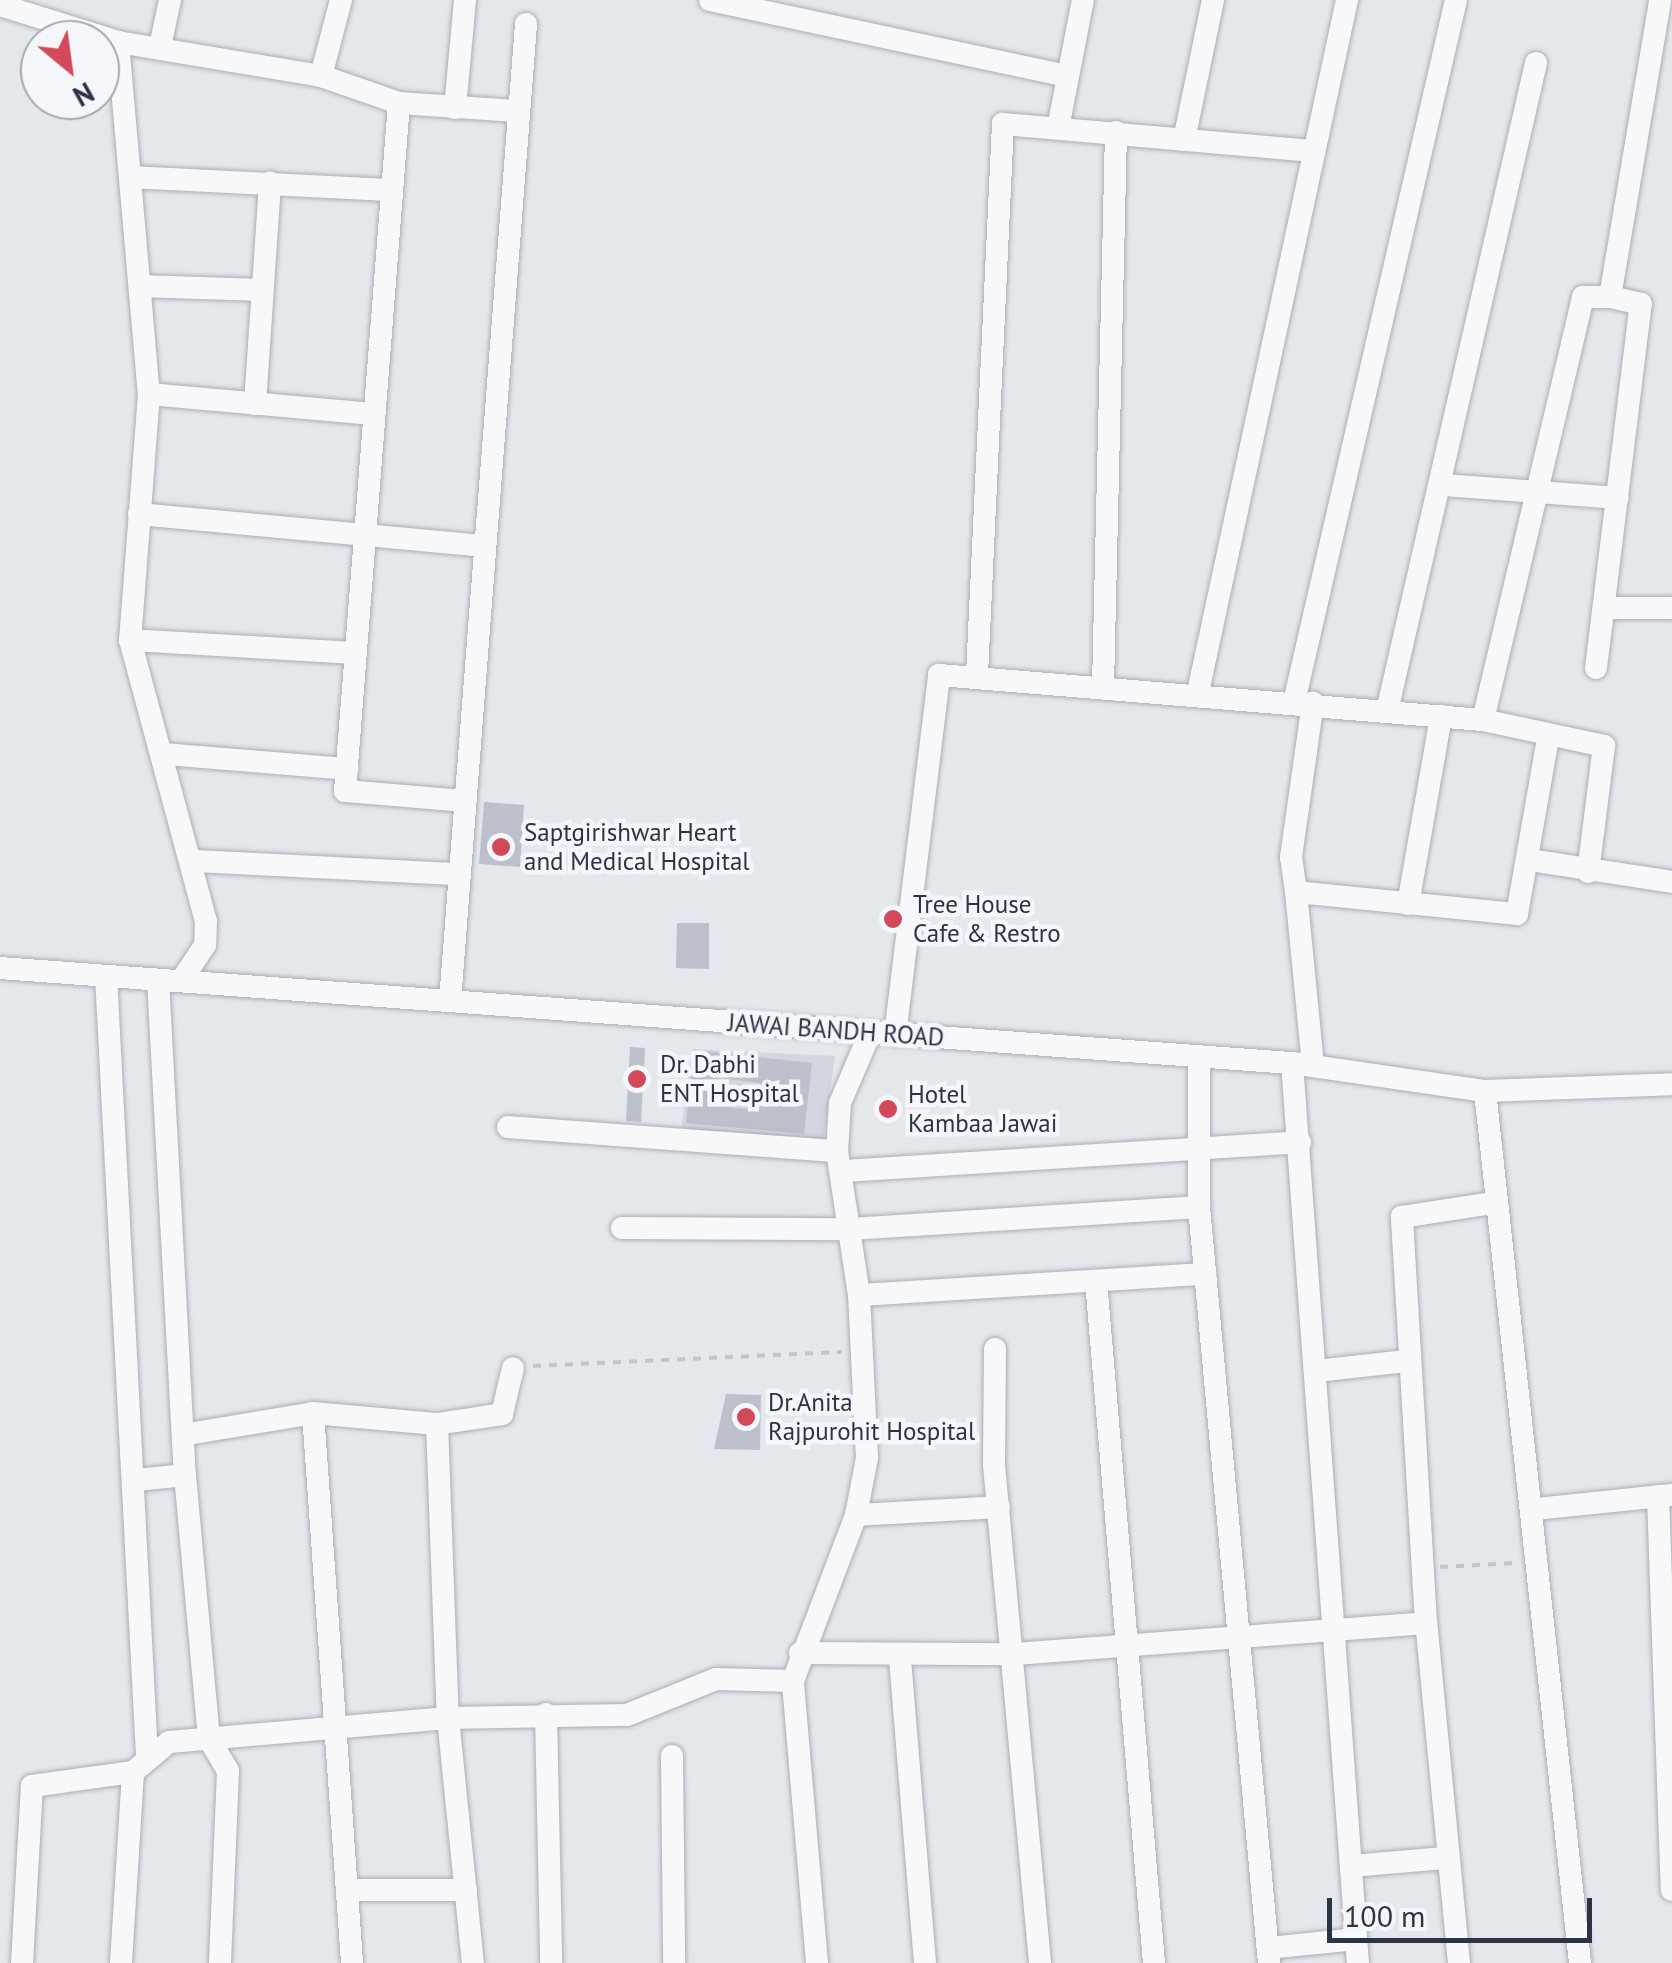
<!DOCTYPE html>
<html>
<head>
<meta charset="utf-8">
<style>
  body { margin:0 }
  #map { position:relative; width:1672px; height:1963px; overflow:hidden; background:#e4e7ec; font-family:"PT Sans",sans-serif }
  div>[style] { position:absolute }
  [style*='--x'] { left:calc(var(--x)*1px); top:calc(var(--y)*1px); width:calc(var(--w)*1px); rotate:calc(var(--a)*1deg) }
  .built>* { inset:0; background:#d2d6de }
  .building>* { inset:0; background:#bbc0ca }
  .path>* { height:4px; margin-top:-2px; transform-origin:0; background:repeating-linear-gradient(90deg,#c2c5cb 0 8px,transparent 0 16px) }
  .roads { filter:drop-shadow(0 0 2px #a9aeb7) drop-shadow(0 0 2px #a9aeb7) }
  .minor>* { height:22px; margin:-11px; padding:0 11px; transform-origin:11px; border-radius:11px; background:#f7f8fa }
  .dots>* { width:28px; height:28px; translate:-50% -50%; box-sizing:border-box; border:5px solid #f4f6f9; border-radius:50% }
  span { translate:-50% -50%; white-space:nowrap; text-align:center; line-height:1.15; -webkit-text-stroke:9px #f4f6f9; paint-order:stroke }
  .poi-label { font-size:25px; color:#2b3445 }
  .left { translate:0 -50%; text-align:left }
  .street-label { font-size:25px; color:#2b3445 }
  .north { position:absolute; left:20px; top:20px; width:100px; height:100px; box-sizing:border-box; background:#f4f6f9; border:2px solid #a4a8b1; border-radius:50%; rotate:151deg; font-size:28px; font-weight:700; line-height:40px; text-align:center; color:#2b3445 }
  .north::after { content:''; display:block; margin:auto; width:35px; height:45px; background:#d1495b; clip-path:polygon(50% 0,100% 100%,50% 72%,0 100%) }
  .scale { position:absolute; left:1327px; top:1898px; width:265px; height:45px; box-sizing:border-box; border:5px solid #2b3445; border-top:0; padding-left:12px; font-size:30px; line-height:35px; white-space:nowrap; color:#2b3445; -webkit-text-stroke:8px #f4f6f9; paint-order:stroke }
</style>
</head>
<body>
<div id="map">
  <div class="built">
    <i style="clip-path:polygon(693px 1049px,835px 1056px,823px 1142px,681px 1128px)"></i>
  </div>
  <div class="building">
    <i style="clip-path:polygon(484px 802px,524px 805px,520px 867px,479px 864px)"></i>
    <i style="clip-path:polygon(677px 923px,709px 923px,709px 969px,676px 968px)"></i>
    <i style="clip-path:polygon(630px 1047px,645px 1048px,641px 1122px,626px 1121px)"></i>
    <i style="clip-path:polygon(evenodd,694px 1050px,812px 1063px,804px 1134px,686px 1123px,694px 1050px,720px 1078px,760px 1083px,757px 1110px,717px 1106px,720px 1078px)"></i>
    <i style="clip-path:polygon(726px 1394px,761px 1395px,760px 1450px,714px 1449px)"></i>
  </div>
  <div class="path">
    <i style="--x:533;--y:1366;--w:309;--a:-2.6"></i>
    <i style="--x:1440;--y:1567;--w:76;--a:-3"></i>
  </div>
  <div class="roads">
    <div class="minor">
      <i style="--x:710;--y:0;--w:365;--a:12"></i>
      <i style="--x:0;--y:5;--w:124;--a:17.4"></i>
      <i style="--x:118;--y:42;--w:206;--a:9.5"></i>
      <i style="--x:321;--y:76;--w:83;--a:19.1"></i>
      <i style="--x:399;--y:103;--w:117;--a:3.9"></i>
      <i style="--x:118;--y:42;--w:353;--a:85"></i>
      <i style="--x:149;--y:394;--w:247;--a:94.4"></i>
      <i style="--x:130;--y:640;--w:291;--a:74.9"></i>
      <i style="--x:206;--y:921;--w:24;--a:92"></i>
      <i style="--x:205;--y:945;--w:43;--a:123.7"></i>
      <i style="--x:161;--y:42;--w:43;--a:-77.9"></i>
      <i style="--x:321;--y:76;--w:79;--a:-75.3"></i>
      <i style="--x:399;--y:103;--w:690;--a:94.49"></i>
      <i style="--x:345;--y:791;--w:119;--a:4.8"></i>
      <i style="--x:455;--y:108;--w:108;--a:-84.7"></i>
      <i style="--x:1059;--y:123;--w:125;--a:-79"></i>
      <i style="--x:1184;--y:140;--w:143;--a:-78.3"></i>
      <i style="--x:131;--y:177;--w:257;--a:2.9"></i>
      <i style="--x:141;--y:286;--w:119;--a:1.9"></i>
      <i style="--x:149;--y:394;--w:225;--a:5.1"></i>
      <i style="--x:255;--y:404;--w:222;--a:-86.1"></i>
      <i style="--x:1445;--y:485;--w:173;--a:4.3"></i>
      <i style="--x:139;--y:514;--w:345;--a:5.3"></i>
      <i style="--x:1606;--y:608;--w:66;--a:0"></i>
      <i style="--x:130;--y:640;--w:223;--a:3.3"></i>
      <i style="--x:1596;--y:668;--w:367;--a:-83"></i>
      <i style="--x:1641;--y:304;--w:32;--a:-167"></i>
      <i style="--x:977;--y:675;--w:552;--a:-87.3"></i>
      <i style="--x:1003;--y:124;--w:311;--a:5"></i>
      <i style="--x:1103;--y:687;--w:555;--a:-88.66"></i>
      <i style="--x:1198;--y:692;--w:708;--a:-77.85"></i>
      <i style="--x:1294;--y:702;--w:720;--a:-77.01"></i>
      <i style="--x:1387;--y:711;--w:665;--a:-77.05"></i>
      <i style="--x:1483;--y:720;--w:435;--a:-76.7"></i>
      <i style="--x:1583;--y:297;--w:27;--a:0"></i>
      <i style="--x:1610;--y:297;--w:301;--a:-80.4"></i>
      <i style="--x:165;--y:754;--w:183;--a:4.7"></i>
      <i style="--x:1530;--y:860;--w:144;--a:8.8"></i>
      <i style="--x:197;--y:861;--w:261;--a:2.9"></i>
      <i style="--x:1296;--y:892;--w:35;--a:-98"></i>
      <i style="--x:1291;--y:857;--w:156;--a:-81.9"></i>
      <i style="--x:1408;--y:904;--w:191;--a:-80"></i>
      <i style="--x:0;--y:968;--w:1295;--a:4.21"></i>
      <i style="--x:1292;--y:1063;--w:195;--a:8.3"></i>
      <i style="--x:1485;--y:1091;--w:187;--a:-2.1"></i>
      <i style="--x:106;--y:976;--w:780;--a:86.99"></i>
      <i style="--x:158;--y:980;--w:496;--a:86.9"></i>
      <i style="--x:185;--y:1475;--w:265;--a:84.8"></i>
      <i style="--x:209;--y:1739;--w:37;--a:59"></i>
      <i style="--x:228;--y:1771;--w:192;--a:92.4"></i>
      <i style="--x:450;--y:1001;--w:980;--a:-85.55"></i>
      <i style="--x:895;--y:1035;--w:363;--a:-83"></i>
      <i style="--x:939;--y:675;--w:546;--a:4.73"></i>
      <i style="--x:1483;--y:720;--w:124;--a:12.1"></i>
      <i style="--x:1604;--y:746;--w:127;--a:97.2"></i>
      <i style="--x:1199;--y:1058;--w:149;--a:90"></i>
      <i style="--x:1199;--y:1207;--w:759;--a:84.71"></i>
      <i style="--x:1292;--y:1063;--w:902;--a:85.81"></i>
      <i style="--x:1313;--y:1065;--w:174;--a:-95.6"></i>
      <i style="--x:1296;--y:892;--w:222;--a:5.7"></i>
      <i style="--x:1517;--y:914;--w:179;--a:-80"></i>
      <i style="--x:1485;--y:1091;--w:877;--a:83.78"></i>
      <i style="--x:508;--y:1127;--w:330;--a:4.2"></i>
      <i style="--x:843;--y:1171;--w:458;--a:-3.6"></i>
      <i style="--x:622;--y:1228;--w:228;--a:0.3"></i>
      <i style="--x:850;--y:1229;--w:350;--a:-3.6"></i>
      <i style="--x:1096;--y:1281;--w:684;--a:85.14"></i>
      <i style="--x:859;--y:1295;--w:347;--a:-3.5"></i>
      <i style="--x:995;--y:1349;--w:116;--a:90.5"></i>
      <i style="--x:994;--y:1465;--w:500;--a:84.72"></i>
      <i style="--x:1316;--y:1371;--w:91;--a:-6.3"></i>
      <i style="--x:313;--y:1413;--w:551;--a:85.94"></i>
      <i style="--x:437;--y:1424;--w:294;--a:87.9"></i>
      <i style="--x:448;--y:1718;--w:246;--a:84.2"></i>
      <i style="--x:188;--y:1434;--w:127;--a:-9.5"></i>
      <i style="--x:313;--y:1413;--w:124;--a:5.1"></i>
      <i style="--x:437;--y:1424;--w:66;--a:-8.7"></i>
      <i style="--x:502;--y:1414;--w:47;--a:-76.6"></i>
      <i style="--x:137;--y:1480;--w:48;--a:-5.9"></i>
      <i style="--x:1658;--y:1496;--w:394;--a:88"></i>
      <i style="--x:1536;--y:1509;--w:137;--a:-5.9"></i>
      <i style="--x:856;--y:1515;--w:143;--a:-3.2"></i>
      <i style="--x:800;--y:1653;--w:215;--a:0.3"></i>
      <i style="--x:1015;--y:1654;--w:412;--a:-4.3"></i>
      <i style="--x:900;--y:1659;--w:305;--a:85.3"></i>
      <i style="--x:546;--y:1714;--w:249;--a:88.8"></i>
      <i style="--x:672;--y:1756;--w:207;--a:89.4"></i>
      <i style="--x:1351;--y:1866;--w:94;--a:-4.9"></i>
      <i style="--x:347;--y:1890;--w:119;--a:0"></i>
      <i style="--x:1268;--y:1948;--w:88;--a:-5.8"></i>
      <i style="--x:22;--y:1963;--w:177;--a:-86.8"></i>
      <i style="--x:32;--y:1786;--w:102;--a:-7.9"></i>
      <i style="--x:121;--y:1963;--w:191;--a:-86.4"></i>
      <i style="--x:133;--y:1772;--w:47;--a:-39.8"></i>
      <i style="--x:169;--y:1742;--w:280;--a:-4.9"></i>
      <i style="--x:448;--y:1718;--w:179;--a:-1"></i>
      <i style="--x:627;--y:1715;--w:96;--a:-22"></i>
      <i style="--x:716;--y:1679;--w:77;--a:1.5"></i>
      <i style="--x:817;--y:1963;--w:283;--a:-94.9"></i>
      <i style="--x:793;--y:1681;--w:178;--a:-69.2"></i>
      <i style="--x:856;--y:1515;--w:58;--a:-79.1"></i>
      <i style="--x:867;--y:1458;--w:163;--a:-92.8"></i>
      <i style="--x:859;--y:1295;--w:146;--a:-98.7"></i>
      <i style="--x:837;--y:1151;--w:48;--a:-86.4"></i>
      <i style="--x:840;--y:1103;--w:76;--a:-66.8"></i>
      <i style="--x:1459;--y:1963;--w:342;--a:-95.5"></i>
      <i style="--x:1426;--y:1623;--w:407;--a:-93.4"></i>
      <i style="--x:1402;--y:1217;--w:91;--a:-8.8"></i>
    </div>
  </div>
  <div class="dots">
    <i style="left:501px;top:847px;background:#d1495b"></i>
    <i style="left:893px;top:919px;background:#d1495b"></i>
    <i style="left:637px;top:1079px;background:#d1495b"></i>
    <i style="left:888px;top:1109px;background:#d1495b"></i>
    <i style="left:746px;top:1417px;background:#d1495b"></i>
  </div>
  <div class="poi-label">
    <span class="left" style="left:524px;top:847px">Saptgirishwar Heart<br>and Medical Hospital</span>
    <span class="left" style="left:913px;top:919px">Tree House<br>Cafe &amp; Restro</span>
    <span class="left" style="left:660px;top:1079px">Dr. Dabhi<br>ENT Hospital</span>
    <span class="left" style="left:908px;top:1109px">Hotel<br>Kambaa Jawai</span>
    <span class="left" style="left:768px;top:1417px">Dr.Anita<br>Rajpurohit Hospital</span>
  </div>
  <div class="street-label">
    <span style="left:836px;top:1030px;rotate:4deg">JAWAI BANDH ROAD</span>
  </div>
  <div class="north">N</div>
  <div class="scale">100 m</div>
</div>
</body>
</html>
